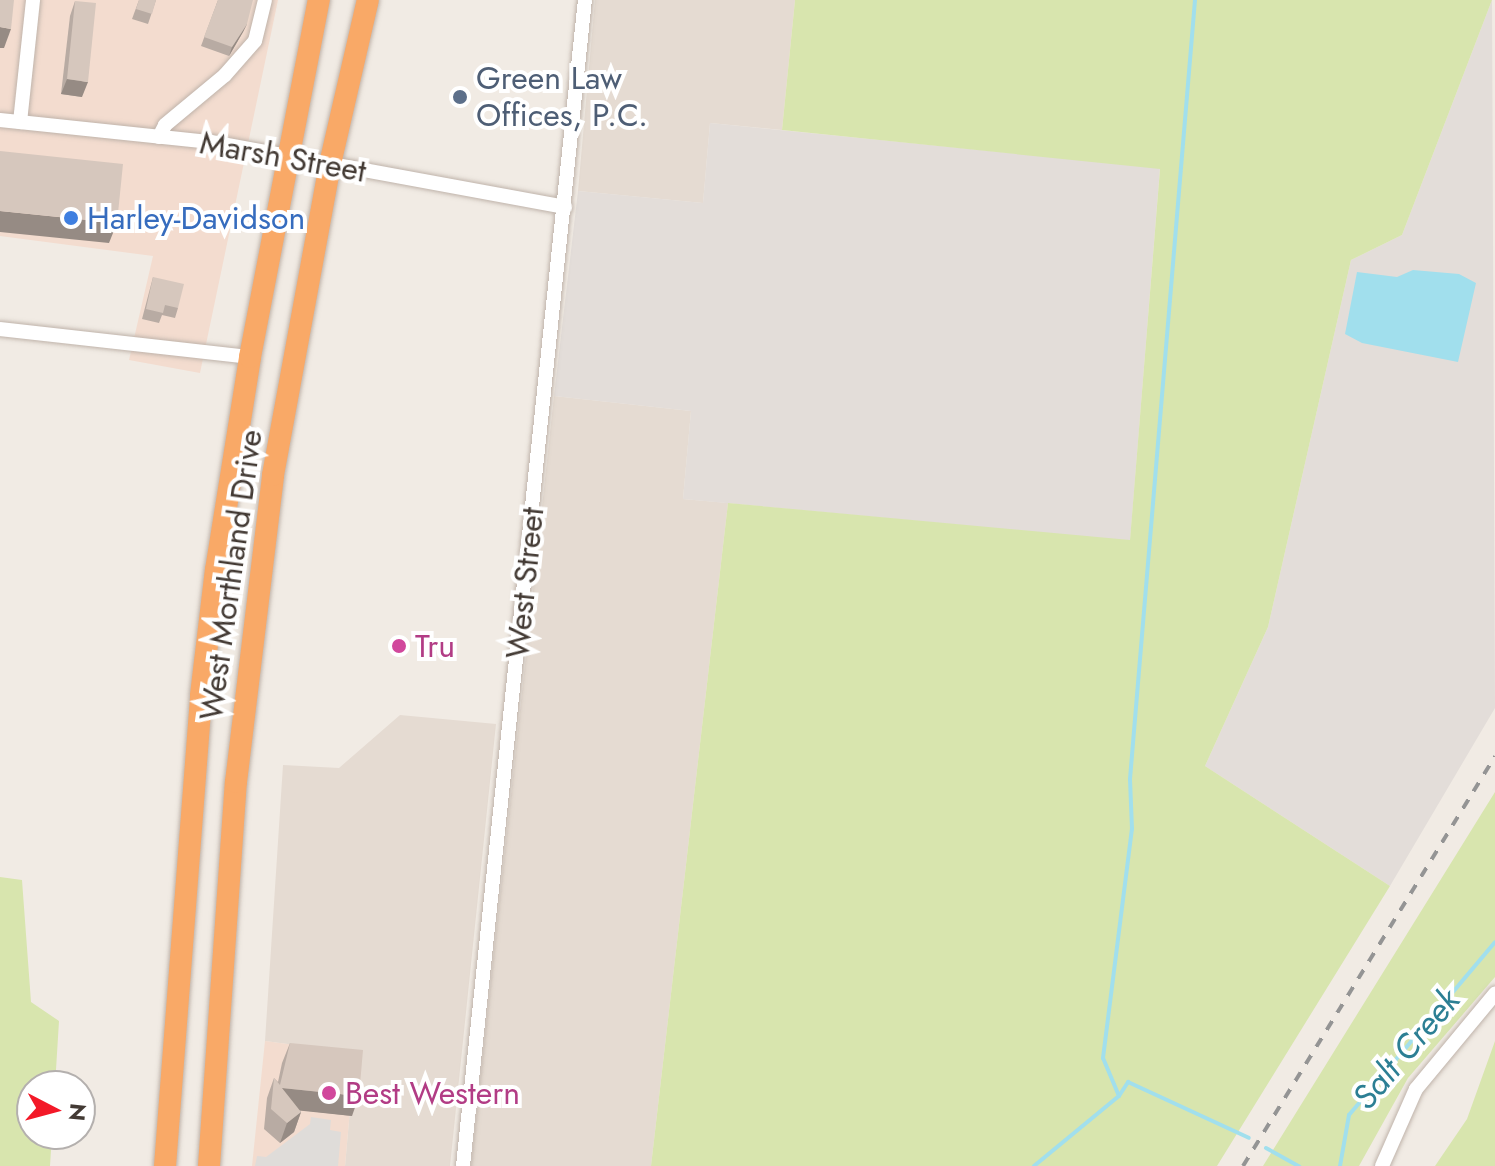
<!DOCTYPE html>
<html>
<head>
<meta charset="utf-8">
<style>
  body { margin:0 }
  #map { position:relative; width:1495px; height:1166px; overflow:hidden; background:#f1ebe4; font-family:Jost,sans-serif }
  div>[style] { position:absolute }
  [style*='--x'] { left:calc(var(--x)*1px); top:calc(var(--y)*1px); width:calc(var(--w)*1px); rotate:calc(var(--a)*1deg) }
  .residential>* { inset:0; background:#e5dbd2 }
  .commercial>* { inset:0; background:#f3dccf }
  .industrial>* { inset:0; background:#e3ddd9 }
  .green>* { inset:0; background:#d8e5ae }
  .parking>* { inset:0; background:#dfdcd9 }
  .water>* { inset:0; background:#a1dfed }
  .stream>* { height:4px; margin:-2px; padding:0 2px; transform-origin:2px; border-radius:2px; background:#a1dfed }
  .roads { filter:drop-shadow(0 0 2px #bfb3aa) drop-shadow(0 0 2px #bfb3aa) }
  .minor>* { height:14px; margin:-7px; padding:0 7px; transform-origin:7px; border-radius:7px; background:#fff }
  .highway>* { height:22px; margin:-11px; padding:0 11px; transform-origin:11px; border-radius:11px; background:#f9a967 }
  .rail>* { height:4px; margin-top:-2px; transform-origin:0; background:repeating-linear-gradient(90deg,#949494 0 10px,transparent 0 20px) }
  .wall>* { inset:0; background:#b8aba3 }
  .shaded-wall>* { inset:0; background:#968b84 }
  .building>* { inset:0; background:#d6c7bd }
  .dots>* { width:22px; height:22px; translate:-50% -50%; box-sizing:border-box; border:4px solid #fff; border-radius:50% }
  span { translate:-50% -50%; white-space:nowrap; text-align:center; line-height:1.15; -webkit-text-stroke:8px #fff; paint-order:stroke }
  .service-label { font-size:32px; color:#4e5e75 }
  .left { translate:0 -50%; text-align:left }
  .street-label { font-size:32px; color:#433a34 }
  .shop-label { font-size:32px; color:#366cbe }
  .hotel-label { font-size:32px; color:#b23c85 }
  .water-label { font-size:34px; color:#2c7f94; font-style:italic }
  .north { position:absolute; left:16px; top:1070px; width:80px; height:80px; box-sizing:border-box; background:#fff; border:2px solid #b4b0ae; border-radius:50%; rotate:96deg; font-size:22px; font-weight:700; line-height:32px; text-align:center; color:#433a34 }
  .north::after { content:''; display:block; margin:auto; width:28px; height:36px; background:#f31928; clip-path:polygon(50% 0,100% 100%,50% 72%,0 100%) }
</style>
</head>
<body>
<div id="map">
  <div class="residential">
    <i style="clip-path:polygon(595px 0,795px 0,782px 130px,710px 123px,703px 203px,578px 191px)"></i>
    <i style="clip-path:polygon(554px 396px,691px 411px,683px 499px,728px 503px,651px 1166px,471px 1166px)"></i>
    <i style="clip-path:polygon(400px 715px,496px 724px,450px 1166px,345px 1166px,355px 1053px,265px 1041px,283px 765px,339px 768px)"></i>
  </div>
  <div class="commercial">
    <i style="clip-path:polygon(0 0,278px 0,200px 373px,129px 360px,153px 256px,0 236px)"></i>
    <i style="clip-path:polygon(265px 1041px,355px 1053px,345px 1166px,252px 1166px)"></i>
  </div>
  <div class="industrial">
    <i style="clip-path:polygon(1492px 0,1495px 708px,1390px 886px,1205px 766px,1268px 627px,1351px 260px,1402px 235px)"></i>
    <i style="clip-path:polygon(710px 123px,1160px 168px,1130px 541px,683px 499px,691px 411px,554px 396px,578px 191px,703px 203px)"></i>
  </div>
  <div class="green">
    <i style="clip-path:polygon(795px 0,1492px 0,1402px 235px,1351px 260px,1268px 627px,1205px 766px,1390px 886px,1217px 1166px,651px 1166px,728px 503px,1130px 540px,1160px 169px,782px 130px)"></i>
    <i style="clip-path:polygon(1495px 792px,1495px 977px,1408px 1078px,1359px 1166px,1263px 1166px)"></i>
    <i style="clip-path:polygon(0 877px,22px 880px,31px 1002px,59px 1021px,55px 1086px,32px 1086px,32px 1134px,52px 1134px,50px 1166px,0 1166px)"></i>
    <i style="clip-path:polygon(1495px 1041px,1495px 1166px,1435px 1166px,1467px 1119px)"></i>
  </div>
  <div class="parking">
    <i style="clip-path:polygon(311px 1117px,331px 1120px,330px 1130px,341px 1132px,338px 1166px,255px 1166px,257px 1156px,266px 1157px,310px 1124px)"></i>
  </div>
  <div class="water">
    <i style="clip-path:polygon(1413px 270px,1459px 274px,1476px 283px,1458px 362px,1362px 343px,1345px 334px,1357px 272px,1397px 277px)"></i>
  </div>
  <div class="stream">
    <i style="--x:1119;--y:1096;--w:41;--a:-112.8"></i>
    <i style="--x:1103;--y:1058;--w:231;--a:-82.8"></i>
    <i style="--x:1132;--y:829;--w:50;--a:-92.3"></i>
    <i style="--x:1130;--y:779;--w:782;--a:-85.23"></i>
    <i style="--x:1266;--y:1148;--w:38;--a:29"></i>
    <i style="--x:1034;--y:1166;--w:110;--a:-39.5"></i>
    <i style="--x:1119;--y:1096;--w:17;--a:-57"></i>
    <i style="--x:1128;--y:1082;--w:133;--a:24.8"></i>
    <i style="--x:1340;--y:1166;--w:52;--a:-80"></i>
    <i style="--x:1349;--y:1115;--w:226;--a:-49.8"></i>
  </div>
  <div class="roads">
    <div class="minor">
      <i style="--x:0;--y:120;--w:212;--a:6"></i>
      <i style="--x:211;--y:142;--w:360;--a:10.4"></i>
      <i style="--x:20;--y:122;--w:123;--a:-83.9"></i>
      <i style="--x:159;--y:137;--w:13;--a:-63"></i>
      <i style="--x:165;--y:125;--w:78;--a:-39.8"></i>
      <i style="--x:225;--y:75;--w:45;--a:-48.6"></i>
      <i style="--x:255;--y:41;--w:42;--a:-76.3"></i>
      <i style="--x:0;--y:329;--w:252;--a:6.4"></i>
      <i style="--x:463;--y:1166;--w:1172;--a:-84.03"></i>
      <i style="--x:1382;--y:1166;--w:84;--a:-66.2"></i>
      <i style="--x:1416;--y:1089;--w:124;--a:-50.3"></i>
    </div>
    <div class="highway">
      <i style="--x:165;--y:1166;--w:472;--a:-85.6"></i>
      <i style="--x:201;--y:695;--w:126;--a:-83.2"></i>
      <i style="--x:216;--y:570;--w:216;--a:-80.9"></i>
      <i style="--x:250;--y:357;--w:364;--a:-79.1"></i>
      <i style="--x:209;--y:1166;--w:385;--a:-86"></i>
      <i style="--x:236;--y:782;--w:309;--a:-83.1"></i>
      <i style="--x:273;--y:475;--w:316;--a:-79.6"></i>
      <i style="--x:330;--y:164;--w:168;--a:-77"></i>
    </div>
  </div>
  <div class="rail">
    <i style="--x:1243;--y:1166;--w:481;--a:-58.4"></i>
  </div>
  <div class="wall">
    <i style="clip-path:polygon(139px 0,156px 0,148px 24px,132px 19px)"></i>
    <i style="clip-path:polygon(218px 0,247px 24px,243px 32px,229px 56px,201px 46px)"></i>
    <i style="clip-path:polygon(75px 1px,82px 97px,61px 94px,70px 16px)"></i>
    <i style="clip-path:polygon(153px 277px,178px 308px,175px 318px,162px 315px,159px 323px,142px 319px)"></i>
    <i style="clip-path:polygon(290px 1043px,352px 1116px,300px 1110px,301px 1112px,294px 1132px,280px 1143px,264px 1129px,267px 1098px,274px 1078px,278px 1082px,282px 1063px)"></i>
  </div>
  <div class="shaded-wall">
    <i style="clip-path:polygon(247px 24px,243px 32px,229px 56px,232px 47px)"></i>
    <i style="clip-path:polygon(0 27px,11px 29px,4px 48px,0 48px)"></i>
    <i style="clip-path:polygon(67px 79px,88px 82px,82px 97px,61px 94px)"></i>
    <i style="clip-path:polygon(0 211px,117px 223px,109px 243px,0 232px)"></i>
    <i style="clip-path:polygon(282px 1088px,359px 1096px,352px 1116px,275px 1108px)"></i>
    <i style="clip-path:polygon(301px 1112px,294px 1132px,280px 1143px,287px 1123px)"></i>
  </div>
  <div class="building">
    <i style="clip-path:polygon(0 0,14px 0,11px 29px,0 27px)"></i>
    <i style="clip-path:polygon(139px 0,156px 0,152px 14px,136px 9px)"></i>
    <i style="clip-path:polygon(218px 0,253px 0,247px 24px,232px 47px,204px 37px)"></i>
    <i style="clip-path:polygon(75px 1px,96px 3px,88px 82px,67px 79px)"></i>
    <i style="clip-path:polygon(0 151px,123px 164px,117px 223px,0 211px)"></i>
    <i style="clip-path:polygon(153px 277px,184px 284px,178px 308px,165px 305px,163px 313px,146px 309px)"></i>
    <i style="clip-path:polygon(290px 1043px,363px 1050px,359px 1096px,282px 1088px,301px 1112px,287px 1123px,271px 1109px,274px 1078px,280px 1085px)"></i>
  </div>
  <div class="dots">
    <i style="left:460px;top:97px;background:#5c6f8a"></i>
    <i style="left:71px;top:218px;background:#3f7fe0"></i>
    <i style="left:399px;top:646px;background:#d1479c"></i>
    <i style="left:329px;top:1093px;background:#d1479c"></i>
  </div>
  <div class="service-label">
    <span class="left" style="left:476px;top:97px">Green Law<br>Offices, P.C.</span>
  </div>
  <div class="street-label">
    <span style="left:283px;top:157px;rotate:10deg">Marsh Street</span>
    <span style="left:231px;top:575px;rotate:-82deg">West Morthland Drive</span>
    <span style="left:525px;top:583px;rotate:-84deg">West Street</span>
  </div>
  <div class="shop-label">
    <span class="left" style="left:87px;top:218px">Harley-Davidson</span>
  </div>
  <div class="hotel-label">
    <span class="left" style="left:415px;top:646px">Tru</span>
    <span class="left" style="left:345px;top:1093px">Best Western</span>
  </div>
  <div class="water-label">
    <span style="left:1406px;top:1049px;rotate:-50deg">Salt Creek</span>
  </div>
  <div class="north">N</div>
</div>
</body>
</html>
